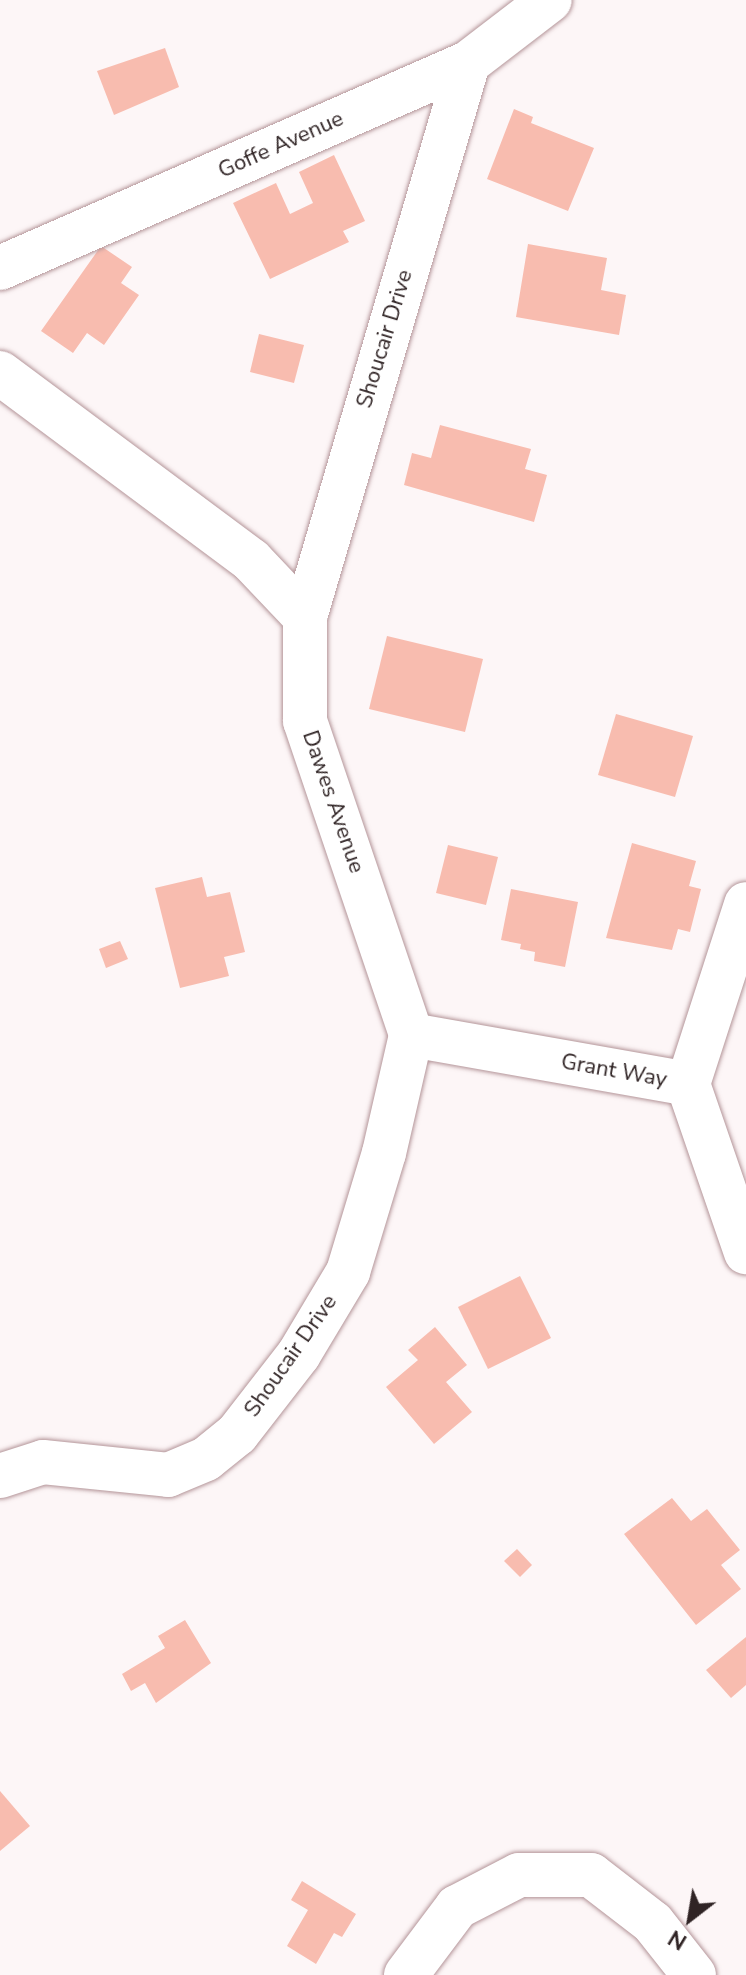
<!DOCTYPE html>
<html>
<head>
<meta charset="utf-8">
<style>
  body { margin:0 }
  #map { position:relative; width:746px; height:1975px; overflow:hidden; background:#fdf6f7; font-family:"Nunito Sans",sans-serif }
  div>[style] { position:absolute }
  [style*='--x'] { left:calc(var(--x)*1px); top:calc(var(--y)*1px); width:calc(var(--w)*1px); rotate:calc(var(--a)*1deg) }
  .building>* { inset:0; background:#f8bcaf }
  .roads { filter:drop-shadow(0 0 2px #b49599) drop-shadow(0 0 2px #b49599) }
  .minor>* { height:44px; margin:-22px; padding:0 22px; transform-origin:22px; border-radius:22px; background:#fff }
  span { translate:-50% -50%; white-space:nowrap; text-align:center; line-height:1.15; -webkit-text-stroke:6px #fff; paint-order:stroke }
  .street-label { font-size:22px; color:#302425 }
  .north { position:absolute; left:650px; top:1879px; width:80px; height:80px; -webkit-text-stroke:6px #fff; paint-order:stroke; rotate:211deg; font-size:22px; font-weight:700; line-height:32px; text-align:center; color:#302425 }
  .north::after { content:''; display:block; margin:auto; width:28px; height:36px; background:#302425; clip-path:polygon(50% 0,100% 100%,50% 72%,0 100%) }
</style>
</head>
<body>
<div id="map">
  <div class="building">
    <i style="clip-path:polygon(165px 48px,179px 87px,114px 115px,97px 71px)"></i>
    <i style="clip-path:polygon(514px 109px,533px 117px,531px 123px,594px 148px,568px 211px,487px 179px)"></i>
    <i style="clip-path:polygon(334px 155px,365px 221px,343px 231px,349px 242px,270px 279px,233px 203px,276px 183px,290px 214px,313px 203px,299px 172px)"></i>
    <i style="clip-path:polygon(528px 244px,607px 258px,601px 290px,626px 295px,619px 335px,516px 317px)"></i>
    <i style="clip-path:polygon(101px 246px,132px 267px,121px 283px,139px 295px,104px 345px,87px 333px,73px 353px,41px 331px)"></i>
    <i style="clip-path:polygon(259px 334px,304px 345px,294px 383px,250px 372px)"></i>
    <i style="clip-path:polygon(440px 425px,531px 449px,525px 469px,547px 475px,534px 522px,404px 485px,412px 453px,431px 458px)"></i>
    <i style="clip-path:polygon(387px 636px,483px 659px,465px 732px,369px 709px)"></i>
    <i style="clip-path:polygon(616px 714px,693px 736px,675px 797px,598px 775px)"></i>
    <i style="clip-path:polygon(632px 843px,696px 861px,689px 886px,701px 889px,690px 932px,678px 929px,672px 950px,606px 938px)"></i>
    <i style="clip-path:polygon(448px 845px,498px 857px,486px 905px,436px 893px)"></i>
    <i style="clip-path:polygon(202px 877px,207px 897px,230px 892px,245px 952px,224px 957px,229px 976px,180px 988px,155px 888px)"></i>
    <i style="clip-path:polygon(511px 889px,578px 902px,565px 967px,534px 961px,535px 952px,520px 949px,521px 944px,501px 940px)"></i>
    <i style="clip-path:polygon(120px 941px,128px 959px,106px 968px,99px 949px)"></i>
    <i style="clip-path:polygon(520px 1276px,551px 1338px,488px 1369px,458px 1307px)"></i>
    <i style="clip-path:polygon(435px 1327px,467px 1365px,446px 1382px,472px 1412px,434px 1444px,386px 1387px,418px 1360px,408px 1350px)"></i>
    <i style="clip-path:polygon(672px 1498px,691px 1521px,707px 1509px,740px 1550px,721px 1565px,741px 1589px,696px 1625px,624px 1534px)"></i>
    <i style="clip-path:polygon(517px 1549px,532px 1565px,520px 1577px,504px 1561px)"></i>
    <i style="clip-path:polygon(185px 1620px,211px 1663px,156px 1703px,145px 1683px,131px 1691px,122px 1674px,165px 1648px,158px 1636px)"></i>
    <i style="clip-path:polygon(746px 1637px,746px 1685px,731px 1698px,706px 1670px)"></i>
    <i style="clip-path:polygon(0 1791px,30px 1826px,0 1851px)"></i>
    <i style="clip-path:polygon(302px 1881px,356px 1914px,342px 1937px,334px 1933px,316px 1964px,287px 1946px,308px 1910px,291px 1900px)"></i>
  </div>
  <div class="roads">
    <div class="minor">
      <i style="--x:0;--y:268;--w:511;--a:-23.66"></i>
      <i style="--x:468;--y:63;--w:103;--a:-37.5"></i>
      <i style="--x:0;--y:373;--w:313;--a:36.7"></i>
      <i style="--x:251;--y:560;--w:79;--a:46.5"></i>
      <i style="--x:305;--y:617;--w:104;--a:90"></i>
      <i style="--x:305;--y:721;--w:331;--a:71.3"></i>
      <i style="--x:305;--y:617;--w:577;--a:-73.6"></i>
      <i style="--x:411;--y:1035;--w:281;--a:10"></i>
      <i style="--x:688;--y:1084;--w:178;--a:71"></i>
      <i style="--x:688;--y:1084;--w:189;--a:-72.1"></i>
      <i style="--x:0;--y:1476;--w:45;--a:-18"></i>
      <i style="--x:43;--y:1462;--w:126;--a:5.9"></i>
      <i style="--x:168;--y:1475;--w:41;--a:-22.8"></i>
      <i style="--x:206;--y:1459;--w:40;--a:-39"></i>
      <i style="--x:237;--y:1434;--w:101;--a:-52.2"></i>
      <i style="--x:299;--y:1354;--w:96;--a:-59.1"></i>
      <i style="--x:348;--y:1272;--w:124;--a:-73.2"></i>
      <i style="--x:384;--y:1153;--w:121;--a:-77.1"></i>
      <i style="--x:406;--y:1975;--w:85;--a:-53.1"></i>
      <i style="--x:457;--y:1907;--w:70;--a:-27.3"></i>
      <i style="--x:519;--y:1875;--w:72;--a:0"></i>
      <i style="--x:591;--y:1875;--w:78;--a:37.7"></i>
      <i style="--x:653;--y:1923;--w:66;--a:51.7"></i>
    </div>
  </div>
  <div class="street-label">
    <span style="left:281px;top:145px;rotate:-24deg">Goffe Avenue</span>
    <span style="left:385px;top:339px;rotate:-73deg">Shoucair Drive</span>
    <span style="left:333px;top:802px;rotate:71deg">Dawes Avenue</span>
    <span style="left:614px;top:1071px;rotate:10deg">Grant Way</span>
    <span style="left:291px;top:1356px;rotate:-55deg">Shoucair Drive</span>
  </div>
  <div class="north">N</div>
</div>
</body>
</html>
